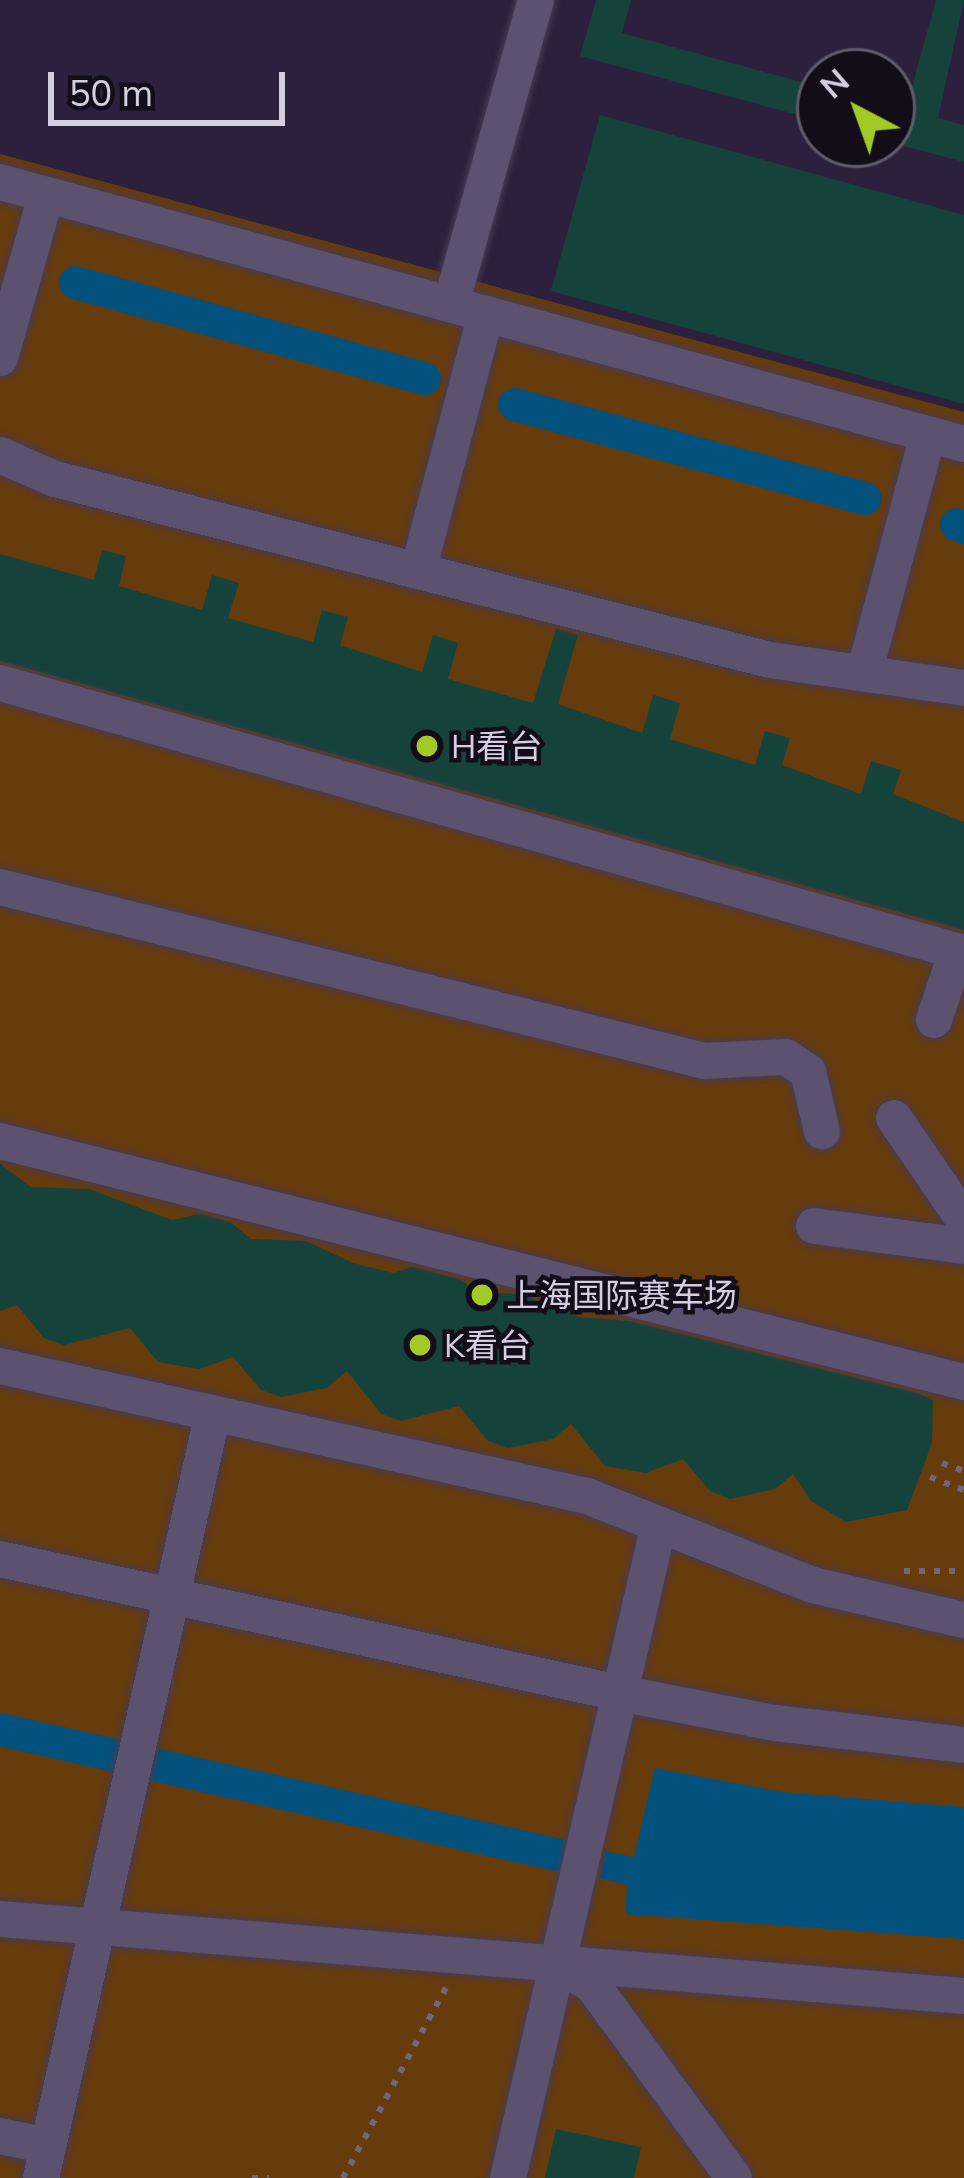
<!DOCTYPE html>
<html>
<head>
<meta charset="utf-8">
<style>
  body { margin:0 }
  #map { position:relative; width:964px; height:2178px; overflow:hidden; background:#2c203c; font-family:Mulish,"Noto Sans SC",sans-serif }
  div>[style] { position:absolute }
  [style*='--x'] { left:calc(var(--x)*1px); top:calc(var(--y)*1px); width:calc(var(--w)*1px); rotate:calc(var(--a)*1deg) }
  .green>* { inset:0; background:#663c0d }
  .water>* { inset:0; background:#03517d }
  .canal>* { height:33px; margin:-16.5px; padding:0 16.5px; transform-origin:16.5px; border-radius:16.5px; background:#03517d }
  .building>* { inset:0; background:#16423c }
  .path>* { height:6px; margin-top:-3px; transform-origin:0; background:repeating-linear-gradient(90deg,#70667e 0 6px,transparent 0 15px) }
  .roads { filter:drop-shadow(0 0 3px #463b53) drop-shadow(0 0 3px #463b53) }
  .minor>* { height:36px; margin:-18px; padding:0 18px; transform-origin:18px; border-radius:18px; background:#5d5170 }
  .dots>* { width:33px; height:33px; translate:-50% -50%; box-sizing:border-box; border:6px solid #120d19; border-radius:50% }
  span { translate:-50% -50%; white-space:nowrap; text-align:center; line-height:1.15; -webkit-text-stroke:9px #120d19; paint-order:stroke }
  .poi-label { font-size:33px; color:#d5cee0 }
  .left { translate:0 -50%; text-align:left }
  .north { position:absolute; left:796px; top:48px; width:120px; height:120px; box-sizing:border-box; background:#120d19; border:3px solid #605a69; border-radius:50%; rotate:319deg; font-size:33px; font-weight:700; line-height:48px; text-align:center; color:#d5cee0 }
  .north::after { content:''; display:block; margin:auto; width:42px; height:54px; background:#a3c927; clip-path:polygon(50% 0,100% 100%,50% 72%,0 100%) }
  .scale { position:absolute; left:48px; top:72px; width:237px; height:54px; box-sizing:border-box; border:6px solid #d5cee0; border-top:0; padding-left:15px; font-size:36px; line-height:42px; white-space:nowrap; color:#d5cee0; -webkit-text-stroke:9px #120d19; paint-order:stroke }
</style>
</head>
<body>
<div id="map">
  <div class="green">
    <i style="clip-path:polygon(0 154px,964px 412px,964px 2178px,0 2178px)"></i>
  </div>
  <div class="water">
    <i style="clip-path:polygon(655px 1768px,782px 1792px,964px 1807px,964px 1939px,626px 1914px,627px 1885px,600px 1878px,602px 1865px,605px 1851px,634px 1857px)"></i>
  </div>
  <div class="canal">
    <i style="--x:75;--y:282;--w:362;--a:15.4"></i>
    <i style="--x:514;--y:404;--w:363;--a:15"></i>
    <i style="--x:956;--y:524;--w:9;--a:21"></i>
    <i style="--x:0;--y:1729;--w:114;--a:12.7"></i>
    <i style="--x:158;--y:1765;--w:408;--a:12.6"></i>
  </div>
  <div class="building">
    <i style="clip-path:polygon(596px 0,631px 0,622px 33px,820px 87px,820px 121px,580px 56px)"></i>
    <i style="clip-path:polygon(936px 0,964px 0,938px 118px,964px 125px,964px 162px,896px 144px)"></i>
    <i style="clip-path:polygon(600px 115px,964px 215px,964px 404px,551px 291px)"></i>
    <i style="clip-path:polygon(102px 550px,126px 556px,119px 586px,202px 610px,212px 575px,239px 583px,228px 618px,313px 642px,322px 610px,348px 617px,340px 645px,422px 672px,433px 635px,458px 643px,448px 679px,533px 703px,556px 629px,578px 635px,558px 704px,642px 733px,653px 695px,680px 703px,670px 739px,755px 765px,765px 731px,790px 738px,782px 765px,861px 794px,871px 761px,901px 770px,893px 794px,964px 822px,964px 930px,0 661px,0 554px,94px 580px)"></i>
    <i style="clip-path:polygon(0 1164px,31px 1187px,89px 1189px,172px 1220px,200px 1214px,230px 1222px,251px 1239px,306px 1241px,353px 1263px,393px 1273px,412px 1267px,462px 1280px,475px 1292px,520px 1294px,580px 1317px,629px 1321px,920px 1394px,933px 1400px,932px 1443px,907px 1510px,846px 1522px,811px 1501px,793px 1474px,775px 1489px,730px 1499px,710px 1491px,683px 1459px,646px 1473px,605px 1466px,571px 1424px,553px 1439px,508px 1448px,488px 1441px,459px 1406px,401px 1421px,381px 1414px,347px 1371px,327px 1388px,281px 1397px,261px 1390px,233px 1357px,199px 1369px,158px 1362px,130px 1328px,64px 1345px,44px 1338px,17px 1305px,0 1311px)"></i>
    <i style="clip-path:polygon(556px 2129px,641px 2147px,634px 2178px,545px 2178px)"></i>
  </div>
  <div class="path">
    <i style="--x:942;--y:1463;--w:23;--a:20"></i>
    <i style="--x:930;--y:1477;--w:36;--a:21"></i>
    <i style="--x:904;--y:1571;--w:60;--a:0"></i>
    <i style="--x:252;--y:2178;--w:17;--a:0"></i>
    <i style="--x:343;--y:2178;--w:221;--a:-61.6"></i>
  </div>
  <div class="roads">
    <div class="minor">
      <i style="--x:0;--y:182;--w:999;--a:15.2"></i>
      <i style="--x:451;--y:304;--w:316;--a:-74.4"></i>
      <i style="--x:0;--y:358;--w:169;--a:-74.2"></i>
      <i style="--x:0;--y:455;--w:60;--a:23.6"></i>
      <i style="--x:55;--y:479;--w:738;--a:14.21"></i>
      <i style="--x:770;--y:660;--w:196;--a:8.2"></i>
      <i style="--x:418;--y:571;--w:266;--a:-75.2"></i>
      <i style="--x:865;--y:670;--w:243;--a:-75"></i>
      <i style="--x:0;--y:683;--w:1001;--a:15.65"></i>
      <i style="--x:0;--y:887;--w:726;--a:13.86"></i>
      <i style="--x:705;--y:1061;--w:81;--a:-2.8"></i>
      <i style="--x:786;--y:1057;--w:27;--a:34"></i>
      <i style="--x:808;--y:1072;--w:61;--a:76.7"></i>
      <i style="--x:934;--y:1020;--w:73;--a:-71.6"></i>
      <i style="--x:894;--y:1118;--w:124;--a:55.5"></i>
      <i style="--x:0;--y:1141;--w:994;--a:14.04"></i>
      <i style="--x:814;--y:1226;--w:151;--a:7.6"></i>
      <i style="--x:0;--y:1366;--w:601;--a:12.49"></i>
      <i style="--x:587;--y:1496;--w:243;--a:21.5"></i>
      <i style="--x:813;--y:1585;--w:155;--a:13.1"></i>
      <i style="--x:0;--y:1559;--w:633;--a:12.21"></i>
      <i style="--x:619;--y:1693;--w:159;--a:10.9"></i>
      <i style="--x:775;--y:1723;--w:190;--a:6.6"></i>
      <i style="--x:0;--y:1919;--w:967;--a:4.57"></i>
      <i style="--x:559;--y:1964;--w:40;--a:32.9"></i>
      <i style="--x:593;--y:1986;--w:238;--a:53.7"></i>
      <i style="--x:0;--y:2136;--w:49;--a:11.8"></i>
      <i style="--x:41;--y:2178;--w:784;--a:-77.33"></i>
      <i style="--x:508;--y:2178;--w:671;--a:-77"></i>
    </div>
  </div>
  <div class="dots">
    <i style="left:427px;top:746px;background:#a3c927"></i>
    <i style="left:482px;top:1295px;background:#a3c927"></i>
    <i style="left:420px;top:1345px;background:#a3c927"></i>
  </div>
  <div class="poi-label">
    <span class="left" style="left:451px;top:746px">H看台</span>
    <span class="left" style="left:506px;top:1295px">上海国际赛车场</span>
    <span class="left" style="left:444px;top:1345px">K看台</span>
  </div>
  <div class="north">N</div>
  <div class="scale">50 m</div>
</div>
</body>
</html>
